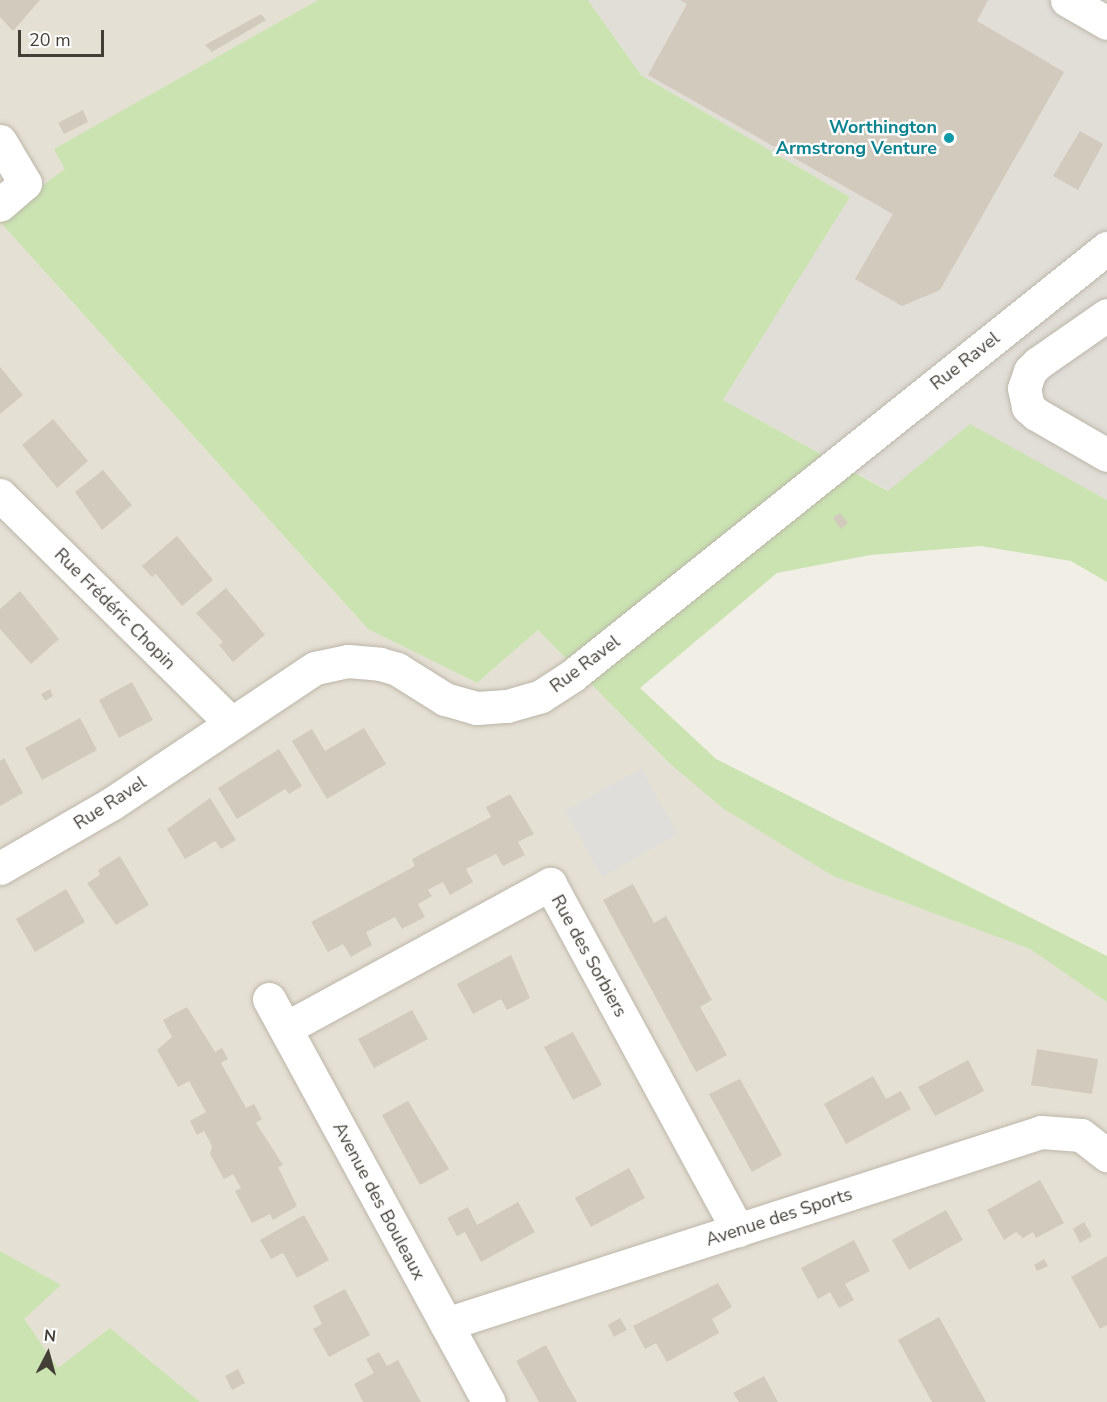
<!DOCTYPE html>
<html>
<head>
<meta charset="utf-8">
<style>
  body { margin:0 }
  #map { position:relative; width:1107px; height:1402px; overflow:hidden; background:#f1eee6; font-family:"Nunito Sans",sans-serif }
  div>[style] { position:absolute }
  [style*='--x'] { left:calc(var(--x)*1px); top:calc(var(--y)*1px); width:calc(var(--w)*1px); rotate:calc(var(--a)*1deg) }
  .residential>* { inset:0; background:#e5e0d4 }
  .industrial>* { inset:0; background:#e1ddd7 }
  .green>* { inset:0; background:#cae3b1 }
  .parking>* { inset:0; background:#e0deda }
  .building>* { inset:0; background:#d2cabc }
  .roads { filter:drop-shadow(0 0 2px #bcb6a9) drop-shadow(0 0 2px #bcb6a9) }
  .minor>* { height:33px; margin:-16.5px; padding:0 16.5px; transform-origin:16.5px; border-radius:16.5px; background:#fff }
  .dots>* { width:16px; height:16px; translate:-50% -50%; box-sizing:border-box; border:3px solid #fff; border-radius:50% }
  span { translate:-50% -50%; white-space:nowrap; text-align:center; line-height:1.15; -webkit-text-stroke:4.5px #fff; paint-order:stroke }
  .culture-label { font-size:18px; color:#0d838f; font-weight:700 }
  .right { translate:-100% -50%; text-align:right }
  .street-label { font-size:18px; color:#433f36 }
  .north { position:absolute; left:18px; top:1324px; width:60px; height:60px; -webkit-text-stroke:4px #fff; paint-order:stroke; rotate:6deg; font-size:16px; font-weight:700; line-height:24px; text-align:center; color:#433f36 }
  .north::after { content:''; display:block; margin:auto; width:21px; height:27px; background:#433f36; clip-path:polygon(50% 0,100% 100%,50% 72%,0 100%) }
  .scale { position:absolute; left:18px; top:30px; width:86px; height:27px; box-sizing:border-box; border:3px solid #433f36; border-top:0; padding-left:8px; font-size:18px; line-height:21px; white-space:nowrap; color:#433f36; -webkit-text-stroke:4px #fff; paint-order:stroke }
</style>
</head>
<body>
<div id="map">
  <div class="residential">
    <i style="clip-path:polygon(0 0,318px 0,55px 149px,66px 169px,0 217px)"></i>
    <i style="clip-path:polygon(0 222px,368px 629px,477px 683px,538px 630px,668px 762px,833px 876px,1030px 949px,1107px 1002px,1107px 1402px,0 1402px)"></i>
  </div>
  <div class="industrial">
    <i style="clip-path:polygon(588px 0,1107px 0,1107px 500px,970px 425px,889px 491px,723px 400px,850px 197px,641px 75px)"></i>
  </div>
  <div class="green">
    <i style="clip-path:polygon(318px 0,588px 0,641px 75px,850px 197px,723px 400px,888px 491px,970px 424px,1107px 500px,1107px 582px,1071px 561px,981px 546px,870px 555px,777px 573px,640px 688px,716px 759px,1107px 956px,1107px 1002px,1030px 949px,833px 876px,724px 809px,668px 762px,538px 630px,477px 683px,368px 629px,0 222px,0 217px,65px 169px,54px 149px)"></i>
    <i style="clip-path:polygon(0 1251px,61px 1285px,24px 1319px,58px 1368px,110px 1328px,200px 1402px,0 1402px)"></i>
  </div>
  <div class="parking">
    <i style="clip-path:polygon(641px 768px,678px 834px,602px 877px,565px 811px)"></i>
  </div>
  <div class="building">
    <i style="clip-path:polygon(0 0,40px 0,13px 31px,0 17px)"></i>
    <i style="clip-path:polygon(680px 0,988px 0,977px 21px,1064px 72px,940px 290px,902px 306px,855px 279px,893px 214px,648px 75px,687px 4px)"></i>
    <i style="clip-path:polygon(261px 14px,266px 20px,212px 52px,205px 45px)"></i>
    <i style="clip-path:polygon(83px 110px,88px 122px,64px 134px,58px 123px)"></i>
    <i style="clip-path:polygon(1080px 131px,1103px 144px,1078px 190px,1053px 176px)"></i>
    <i style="clip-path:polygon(0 367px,23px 395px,0 414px)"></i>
    <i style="clip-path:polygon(53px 419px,88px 461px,57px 488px,22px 445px)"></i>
    <i style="clip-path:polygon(103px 470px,132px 505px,102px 530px,75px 492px)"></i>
    <i style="clip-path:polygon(840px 513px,848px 523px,841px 529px,833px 518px)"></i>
    <i style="clip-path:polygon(177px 536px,213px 580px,182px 606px,156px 574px,152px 577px,142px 566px)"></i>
    <i style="clip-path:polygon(226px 588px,265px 635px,233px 662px,219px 645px,223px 642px,196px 613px)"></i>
    <i style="clip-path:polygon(20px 591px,59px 639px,31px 664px,0 629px,0 609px)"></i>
    <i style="clip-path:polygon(132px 682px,153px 720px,119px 738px,99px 700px)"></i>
    <i style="clip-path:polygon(50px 689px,53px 696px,45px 701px,41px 694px)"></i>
    <i style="clip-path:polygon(80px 718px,97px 750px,42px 780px,25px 748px)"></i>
    <i style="clip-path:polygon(364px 728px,386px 764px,327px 799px,292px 741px,312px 729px,325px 751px)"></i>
    <i style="clip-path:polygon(279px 749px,302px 786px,289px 794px,285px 789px,237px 819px,218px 788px)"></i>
    <i style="clip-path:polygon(4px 758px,23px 793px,0 806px,0 761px)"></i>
    <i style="clip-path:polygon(510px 794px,534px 834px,518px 842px,525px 855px,503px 866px,496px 854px,466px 869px,473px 882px,450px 895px,443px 882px,428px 890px,432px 896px,418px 904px,425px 917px,402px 929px,395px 917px,366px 932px,372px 945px,351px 957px,343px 944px,328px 952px,311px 922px,415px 866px,412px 859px,491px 817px,486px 807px)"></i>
    <i style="clip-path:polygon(210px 798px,236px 840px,221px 849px,215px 841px,185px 859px,167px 829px)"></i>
    <i style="clip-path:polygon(120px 856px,149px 905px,116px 925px,87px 883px,100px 875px,98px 870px)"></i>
    <i style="clip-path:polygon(633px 884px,654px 923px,666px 916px,712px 1000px,700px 1007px,727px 1055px,696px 1072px,603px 900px)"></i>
    <i style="clip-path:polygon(66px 889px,85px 922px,35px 952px,16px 919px)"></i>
    <i style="clip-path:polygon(511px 955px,530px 998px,507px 1010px,501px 999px,473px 1014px,457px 984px)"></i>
    <i style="clip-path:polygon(187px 1007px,215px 1052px,222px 1048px,228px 1059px,221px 1063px,246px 1108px,254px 1104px,262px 1119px,256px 1123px,283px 1165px,278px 1167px,297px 1206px,273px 1220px,270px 1214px,252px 1223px,235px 1191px,241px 1188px,233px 1174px,224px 1179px,210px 1154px,212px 1146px,204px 1131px,197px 1135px,190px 1121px,206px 1112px,189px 1081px,178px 1087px,157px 1050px,172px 1037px,163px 1020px)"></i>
    <i style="clip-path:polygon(412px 1010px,428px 1039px,374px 1068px,358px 1039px)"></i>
    <i style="clip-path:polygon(573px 1032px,602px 1085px,573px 1100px,544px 1047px)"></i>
    <i style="clip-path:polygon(1037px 1049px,1098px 1059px,1092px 1094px,1031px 1085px)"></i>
    <i style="clip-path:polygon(968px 1060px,984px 1091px,935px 1116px,918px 1087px)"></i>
    <i style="clip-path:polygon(873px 1076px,886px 1099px,901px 1091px,911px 1109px,846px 1144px,824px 1104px)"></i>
    <i style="clip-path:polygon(740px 1079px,782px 1155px,752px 1172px,709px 1094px)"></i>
    <i style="clip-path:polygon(408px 1101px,449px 1169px,420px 1185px,382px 1115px)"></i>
    <i style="clip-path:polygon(629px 1168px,645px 1198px,591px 1227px,575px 1198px)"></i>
    <i style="clip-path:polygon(1040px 1180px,1064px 1223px,1036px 1238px,1033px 1232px,1023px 1238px,1016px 1232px,1004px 1240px,987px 1210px)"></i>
    <i style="clip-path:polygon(518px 1202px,535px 1232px,481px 1262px,465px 1232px,457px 1236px,447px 1218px,468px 1207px,477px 1225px)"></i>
    <i style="clip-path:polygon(946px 1210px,963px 1240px,909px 1270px,892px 1240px)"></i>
    <i style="clip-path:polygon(304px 1215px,329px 1260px,297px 1278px,283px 1253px,271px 1259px,260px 1240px)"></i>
    <i style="clip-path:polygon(1084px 1222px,1092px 1236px,1080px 1243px,1073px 1229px)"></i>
    <i style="clip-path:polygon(854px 1240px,870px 1271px,845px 1284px,854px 1300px,839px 1308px,830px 1292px,818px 1299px,801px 1268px)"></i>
    <i style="clip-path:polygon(1107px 1256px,1107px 1325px,1100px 1329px,1071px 1277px)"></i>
    <i style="clip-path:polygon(1044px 1259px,1048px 1266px,1037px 1271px,1034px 1265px)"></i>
    <i style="clip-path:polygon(718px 1283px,732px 1307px,712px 1319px,719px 1333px,667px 1362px,656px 1343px,645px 1349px,633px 1326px)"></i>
    <i style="clip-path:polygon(345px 1289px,370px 1335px,329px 1357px,313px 1329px,322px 1324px,313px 1306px)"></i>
    <i style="clip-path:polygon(939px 1317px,981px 1393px,986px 1402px,932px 1402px,898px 1340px)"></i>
    <i style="clip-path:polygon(620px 1318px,627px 1330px,614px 1337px,608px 1325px)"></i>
    <i style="clip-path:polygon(546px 1345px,566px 1383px,577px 1402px,539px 1402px,516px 1361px)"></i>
    <i style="clip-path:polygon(379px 1352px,387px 1366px,398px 1360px,421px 1402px,363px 1402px,354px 1384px,374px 1373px,366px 1359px)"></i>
    <i style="clip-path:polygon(238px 1369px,245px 1383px,232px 1390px,225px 1376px)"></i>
    <i style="clip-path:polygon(764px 1376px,778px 1402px,739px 1402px,733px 1393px)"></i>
  </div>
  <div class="roads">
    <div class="minor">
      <i style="--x:1067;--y:0;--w:46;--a:29.9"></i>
      <i style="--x:0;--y:141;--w:49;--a:59.2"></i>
      <i style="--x:25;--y:183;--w:33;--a:139"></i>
      <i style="--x:1107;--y:315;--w:84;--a:145.2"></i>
      <i style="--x:1038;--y:363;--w:11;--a:135"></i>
      <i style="--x:1030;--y:371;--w:18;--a:109"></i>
      <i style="--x:1024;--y:388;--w:19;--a:78"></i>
      <i style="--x:1028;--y:407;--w:11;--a:41"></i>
      <i style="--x:1036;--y:414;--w:82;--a:30"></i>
      <i style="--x:0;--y:495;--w:323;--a:44.6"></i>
      <i style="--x:0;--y:868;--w:128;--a:-30"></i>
      <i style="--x:111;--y:804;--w:245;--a:-33.7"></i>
      <i style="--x:315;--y:668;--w:34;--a:-12"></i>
      <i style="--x:348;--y:661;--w:32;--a:5"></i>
      <i style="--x:380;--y:664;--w:18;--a:16"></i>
      <i style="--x:397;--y:669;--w:57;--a:32"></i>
      <i style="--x:445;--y:699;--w:33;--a:16"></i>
      <i style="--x:477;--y:708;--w:30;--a:-4"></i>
      <i style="--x:507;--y:706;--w:35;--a:-16"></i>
      <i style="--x:541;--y:696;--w:38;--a:-33"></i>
      <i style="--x:573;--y:675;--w:684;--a:-38.65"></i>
      <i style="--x:269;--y:999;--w:459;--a:61.4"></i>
      <i style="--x:286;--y:1028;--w:301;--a:-28.6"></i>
      <i style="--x:550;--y:884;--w:394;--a:61.5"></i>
      <i style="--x:446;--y:1324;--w:625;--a:-17.88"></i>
      <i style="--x:1041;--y:1132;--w:40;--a:4.3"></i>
      <i style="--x:1081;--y:1135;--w:33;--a:38"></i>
    </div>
  </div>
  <div class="dots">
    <i style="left:949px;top:138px;background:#0f9aa8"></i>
  </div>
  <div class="culture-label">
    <span class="right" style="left:937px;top:138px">Worthington<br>Armstrong Venture</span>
  </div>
  <div class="street-label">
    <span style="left:965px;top:361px;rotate:-38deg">Rue Ravel</span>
    <span style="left:115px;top:609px;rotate:45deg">Rue Frédéric Chopin</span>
    <span style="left:585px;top:664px;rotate:-37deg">Rue Ravel</span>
    <span style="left:110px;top:803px;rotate:-33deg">Rue Ravel</span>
    <span style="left:589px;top:956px;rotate:61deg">Rue des Sorbiers</span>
    <span style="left:379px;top:1201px;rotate:62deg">Avenue des Bouleaux</span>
    <span style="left:779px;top:1217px;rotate:-18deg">Avenue des Sports</span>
  </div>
  <div class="north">N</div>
  <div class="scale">20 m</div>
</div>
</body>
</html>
